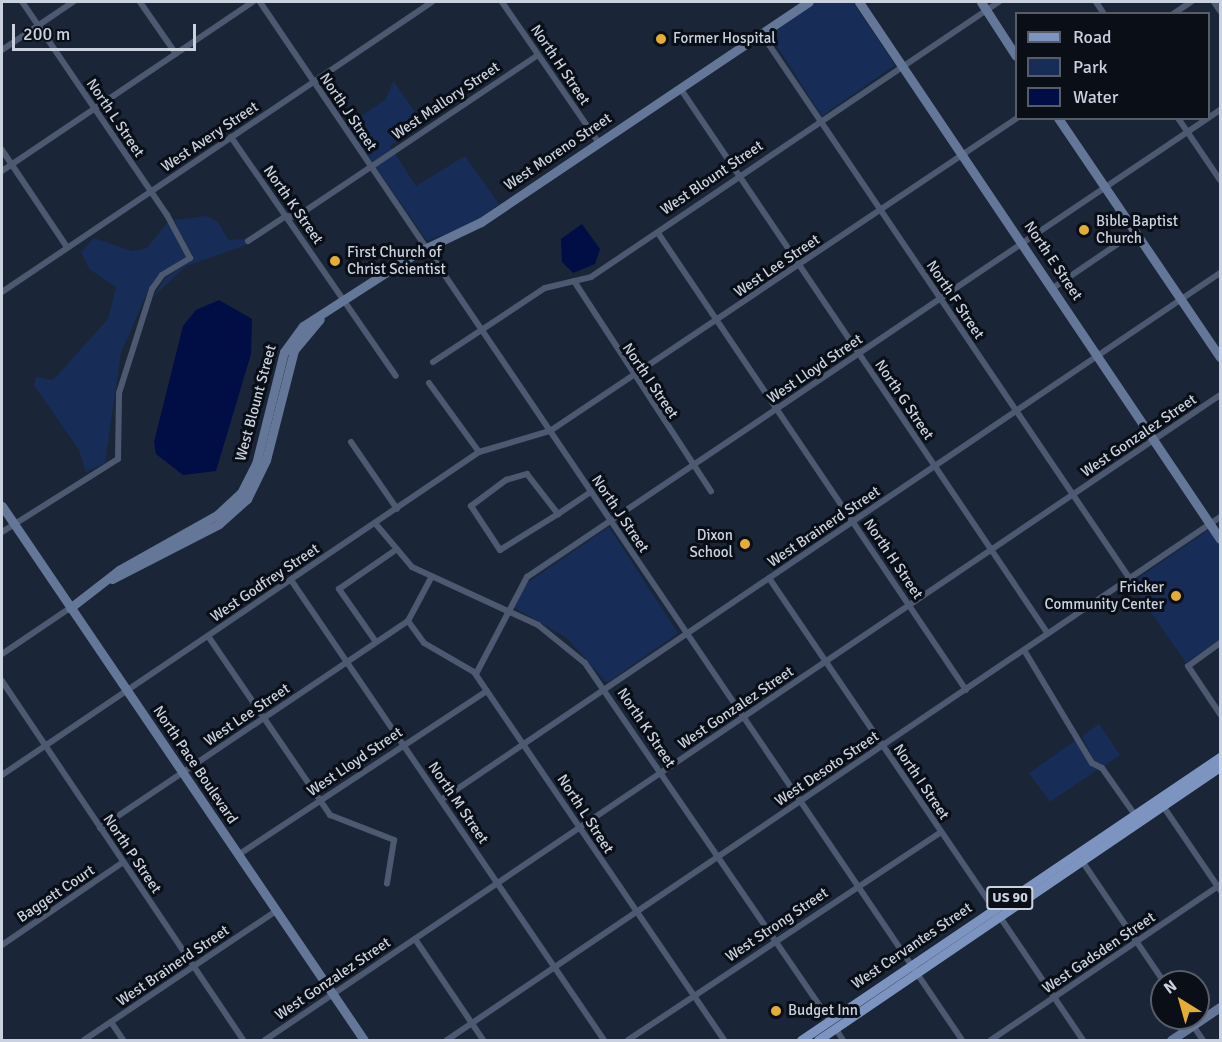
<!DOCTYPE html>
<html>
<head>
<meta charset="utf-8">
<style>
  body { margin:0 }
  #map { position:relative; width:1222px; height:1042px; overflow:hidden; background:#1a2538; font-family:Signika,sans-serif }
  div>[style] { position:absolute }
  [style*='--x'] { left:calc(var(--x)*1px); top:calc(var(--y)*1px); width:calc(var(--w)*1px); rotate:calc(var(--a)*1deg) }
  .green>* { inset:0; background:#172d57 }
  .water>* { inset:0; background:#000e45 }
  .street>* { height:6px; margin:-3px; padding:0 3px; transform-origin:3px; border-radius:3px; background:#4d5970 }
  .secondary>* { height:9px; margin:-4.5px; padding:0 4.5px; transform-origin:4.5px; border-radius:4.5px; background:#657798 }
  .primary>* { height:9px; margin:-4.5px; padding:0 4.5px; transform-origin:4.5px; border-radius:4.5px; background:#7e94c0 }
  .dots>* { width:16px; height:16px; translate:-50% -50%; box-sizing:border-box; border:3px solid #090e17; border-radius:50% }
  span { translate:-50% -50%; white-space:nowrap; text-align:center; line-height:1.15; -webkit-text-stroke:6px #090e17; paint-order:stroke }
  .shield-label span { padding:2px 4px; background:#090e17; border:2px solid; border-radius:4px; -webkit-text-stroke-width:0 }
  .shield-label { font-size:14px; color:#cbd2df; font-weight:700 }
  .poi-label { font-size:15px; color:#cbd2df }
  .left { translate:0 -50%; text-align:left }
  .right { translate:-100% -50%; text-align:right }
  .street-label { font-size:15px; color:#cbd2df }
  .frame { position:absolute; inset:0; border:3px solid #cbd2df; pointer-events:none }
  .legend { position:absolute; left:1015px; top:12px; width:195px; height:108px; box-sizing:border-box; background:#090e17; border:2px solid #575c67; margin:0; padding:8px 10px; list-style:none; font-size:18px; color:#cbd2df }
  .legend li { display:flex; align-items:center; gap:12px; height:30px }
  .legend b { width:30px; border:2px solid #575c67 }
  .north { position:absolute; left:1150px; top:970px; width:60px; height:60px; box-sizing:border-box; background:#090e17; border:2px solid #575c67; border-radius:50%; rotate:323deg; font-size:16px; font-weight:700; line-height:24px; text-align:center; color:#cbd2df }
  .north::after { content:''; display:block; margin:auto; width:21px; height:27px; background:#e4ad35; clip-path:polygon(50% 0,100% 100%,50% 72%,0 100%) }
  .scale { position:absolute; left:12px; top:24px; width:184px; height:27px; box-sizing:border-box; border:3px solid #cbd2df; border-top:0; padding-left:8px; font-size:18px; line-height:21px; white-space:nowrap; color:#cbd2df; -webkit-text-stroke:4px #090e17; paint-order:stroke }
</style>
</head>
<body>
<div id="map">
  <div class="green">
    <i style="clip-path:polygon(817px 2px,853px 2px,895px 65px,822px 116px,769px 34px)"></i>
    <i style="clip-path:polygon(399px 69px,394px 82px,423px 123px,390px 146px,416px 186px,465px 156px,499px 204px,474px 223px,427px 241px,347px 125px,385px 100px)"></i>
    <i style="clip-path:polygon(206px 216px,219px 223px,228px 240px,245px 239px,246px 245px,186px 266px,153px 297px,165px 278px,194px 259px,174px 220px)"></i>
    <i style="clip-path:polygon(168px 222px,186px 258px,160px 273px,149px 288px,121px 353px,105px 463px,86px 472px,79px 450px,34px 385px,36px 377px,53px 380px,108px 319px,116px 287px,89px 269px,81px 252px,94px 238px,132px 251px,147px 248px)"></i>
    <i style="clip-path:polygon(609px 527px,678px 633px,607px 683px,567px 638px,513px 607px,527px 583px)"></i>
    <i style="clip-path:polygon(1210px 529px,1220px 544px,1220px 639px,1186px 663px,1131px 583px)"></i>
    <i style="clip-path:polygon(1099px 724px,1120px 755px,1104px 766px,1094px 761px,1082px 736px)"></i>
    <i style="clip-path:polygon(1076px 740px,1097px 770px,1050px 802px,1029px 773px)"></i>
  </div>
  <div class="water">
    <i style="clip-path:polygon(582px 224px,600px 249px,595px 264px,573px 273px,562px 262px,561px 239px)"></i>
    <i style="clip-path:polygon(219px 300px,252px 319px,251px 354px,216px 471px,183px 475px,156px 454px,154px 442px,183px 326px,196px 310px)"></i>
  </div>
  <div class="street">
    <i style="--x:140;--y:2;--w:63;--a:55.3"></i>
    <i style="--x:260;--y:2;--w:1253;--a:55.93"></i>
    <i style="--x:502;--y:2;--w:171;--a:55.5"></i>
    <i style="--x:1096;--y:2;--w:14;--a:56"></i>
    <i style="--x:1214;--y:2;--w:11;--a:56"></i>
    <i style="--x:1173;--y:14;--w:22;--a:-34"></i>
    <i style="--x:761;--y:33;--w:659;--a:55.95"></i>
    <i style="--x:2;--y:50;--w:86;--a:-34.1"></i>
    <i style="--x:680;--y:88;--w:658;--a:56.02"></i>
    <i style="--x:1178;--y:118;--w:75;--a:55.9"></i>
    <i style="--x:1208;--y:118;--w:14;--a:-34"></i>
    <i style="--x:231;--y:137;--w:290;--a:55.4"></i>
    <i style="--x:2;--y:150;--w:117;--a:56.2"></i>
    <i style="--x:2;--y:171;--w:303;--a:-34"></i>
    <i style="--x:658;--y:233;--w:551;--a:56.02"></i>
    <i style="--x:248;--y:241;--w:45;--a:-33.3"></i>
    <i style="--x:286;--y:216;--w:10;--a:6"></i>
    <i style="--x:296;--y:217;--w:291;--a:-33.8"></i>
    <i style="--x:574;--y:281;--w:251;--a:56.9"></i>
    <i style="--x:1053;--y:288;--w:99;--a:-34.3"></i>
    <i style="--x:2;--y:292;--w:519;--a:-34"></i>
    <i style="--x:433;--y:362;--w:134;--a:-33.5"></i>
    <i style="--x:545;--y:288;--w:47;--a:-13.4"></i>
    <i style="--x:591;--y:277;--w:492;--a:-34"></i>
    <i style="--x:429;--y:383;--w:85;--a:54.1"></i>
    <i style="--x:351;--y:442;--w:81;--a:55.5"></i>
    <i style="--x:527;--y:474;--w:51;--a:52.2"></i>
    <i style="--x:558;--y:514;--w:68;--a:148.2"></i>
    <i style="--x:500;--y:550;--w:53;--a:-123.4"></i>
    <i style="--x:471;--y:506;--w:44;--a:-36.6"></i>
    <i style="--x:506;--y:480;--w:22;--a:-16"></i>
    <i style="--x:558;--y:514;--w:40;--a:-34"></i>
    <i style="--x:375;--y:523;--w:57;--a:49.9"></i>
    <i style="--x:412;--y:567;--w:139;--a:24.7"></i>
    <i style="--x:538;--y:625;--w:60;--a:39"></i>
    <i style="--x:585;--y:663;--w:434;--a:55.6"></i>
    <i style="--x:2;--y:532;--w:137;--a:-32.2"></i>
    <i style="--x:118;--y:459;--w:66;--a:-89.1"></i>
    <i style="--x:119;--y:393;--w:109;--a:-72.4"></i>
    <i style="--x:152;--y:289;--w:17;--a:-54"></i>
    <i style="--x:162;--y:275;--w:33;--a:-31"></i>
    <i style="--x:190;--y:258;--w:49;--a:-118.1"></i>
    <i style="--x:167;--y:215;--w:258;--a:-124.2"></i>
    <i style="--x:769;--y:578;--w:400;--a:55.8"></i>
    <i style="--x:291;--y:580;--w:556;--a:55.77"></i>
    <i style="--x:408;--y:621;--w:27;--a:54"></i>
    <i style="--x:424;--y:643;--w:58;--a:30.1"></i>
    <i style="--x:474;--y:672;--w:445;--a:55.8"></i>
    <i style="--x:208;--y:636;--w:217;--a:55.7"></i>
    <i style="--x:330;--y:815;--w:69;--a:21.3"></i>
    <i style="--x:394;--y:840;--w:44;--a:99.2"></i>
    <i style="--x:376;--y:642;--w:65;--a:-124.9"></i>
    <i style="--x:339;--y:589;--w:67;--a:-34.6"></i>
    <i style="--x:1220;--y:643;--w:39;--a:144"></i>
    <i style="--x:1188;--y:666;--w:58;--a:56.3"></i>
    <i style="--x:1024;--y:650;--w:132;--a:59"></i>
    <i style="--x:1092;--y:763;--w:11;--a:27"></i>
    <i style="--x:1102;--y:768;--w:57;--a:54.9"></i>
    <i style="--x:2;--y:654;--w:82;--a:-34.1"></i>
    <i style="--x:476;--y:674;--w:110;--a:-62.3"></i>
    <i style="--x:527;--y:577;--w:821;--a:-33.98"></i>
    <i style="--x:2;--y:681;--w:432;--a:56.1"></i>
    <i style="--x:2;--y:775;--w:576;--a:-34.1"></i>
    <i style="--x:479;--y:452;--w:74;--a:-16.5"></i>
    <i style="--x:550;--y:431;--w:562;--a:-33.83"></i>
    <i style="--x:441;--y:800;--w:941;--a:-34.08"></i>
    <i style="--x:1163;--y:806;--w:102;--a:55.8"></i>
    <i style="--x:100;--y:828;--w:371;--a:-33.9"></i>
    <i style="--x:408;--y:621;--w:49;--a:-61.9"></i>
    <i style="--x:238;--y:855;--w:298;--a:-33.4"></i>
    <i style="--x:1082;--y:861;--w:146;--a:55.9"></i>
    <i style="--x:1000;--y:917;--w:148;--a:56"></i>
    <i style="--x:415;--y:939;--w:122;--a:56"></i>
    <i style="--x:2;--y:945;--w:147;--a:-34.4"></i>
    <i style="--x:1188;--y:1018;--w:27;--a:56"></i>
    <i style="--x:111;--y:1022;--w:22;--a:56"></i>
    <i style="--x:836;--y:1029;--w:13;--a:58"></i>
    <i style="--x:84;--y:1040;--w:231;--a:-33.9"></i>
    <i style="--x:265;--y:1040;--w:1152;--a:-34.03"></i>
    <i style="--x:447;--y:1040;--w:933;--a:-34.08"></i>
    <i style="--x:628;--y:1040;--w:376;--a:-33.6"></i>
    <i style="--x:991;--y:1040;--w:277;--a:-34.1"></i>
  </div>
  <div class="secondary">
    <i style="--x:859;--y:2;--w:647;--a:56.09"></i>
    <i style="--x:981;--y:2;--w:64;--a:57.1"></i>
    <i style="--x:1058;--y:118;--w:289;--a:55.9"></i>
    <i style="--x:2;--y:506;--w:645;--a:55.87"></i>
    <i style="--x:112;--y:579;--w:120;--a:-27.2"></i>
    <i style="--x:219;--y:524;--w:38;--a:-42"></i>
    <i style="--x:247;--y:499;--w:43;--a:-64"></i>
    <i style="--x:266;--y:460;--w:114;--a:-75.7"></i>
    <i style="--x:294;--y:350;--w:40;--a:-50"></i>
    <i style="--x:70;--y:608;--w:62;--a:-37.8"></i>
    <i style="--x:119;--y:570;--w:112;--a:-29.3"></i>
    <i style="--x:217;--y:515;--w:33;--a:-43"></i>
    <i style="--x:241;--y:493;--w:33;--a:-63"></i>
    <i style="--x:256;--y:464;--w:115;--a:-76"></i>
    <i style="--x:284;--y:352;--w:32;--a:-54"></i>
    <i style="--x:303;--y:326;--w:137;--a:-32.8"></i>
    <i style="--x:418;--y:252;--w:70;--a:-25.5"></i>
    <i style="--x:481;--y:222;--w:395;--a:-33.9"></i>
    <i style="--x:1171;--y:1040;--w:59;--a:-34"></i>
  </div>
  <div class="primary">
    <i style="--x:801;--y:1040;--w:506;--a:-34.04"></i>
    <i style="--x:818;--y:1040;--w:486;--a:-34.2"></i>
  </div>
  <div class="dots">
    <i style="left:661px;top:39px;background:#e4ad35"></i>
    <i style="left:1084px;top:230px;background:#e4ad35"></i>
    <i style="left:335px;top:261px;background:#e4ad35"></i>
    <i style="left:745px;top:544px;background:#e4ad35"></i>
    <i style="left:1176px;top:596px;background:#e4ad35"></i>
    <i style="left:776px;top:1011px;background:#e4ad35"></i>
  </div>
  <div class="shield-label">
    <span style="left:1010px;top:898px">US 90</span>
  </div>
  <div class="poi-label">
    <span class="left" style="left:673px;top:39px">Former Hospital</span>
    <span class="left" style="left:1096px;top:230px">Bible Baptist<br>Church</span>
    <span class="left" style="left:347px;top:261px">First Church of<br>Christ Scientist</span>
    <span class="right" style="left:733px;top:544px">Dixon<br>School</span>
    <span class="right" style="left:1164px;top:596px">Fricker<br>Community Center</span>
    <span class="left" style="left:788px;top:1011px">Budget Inn</span>
  </div>
  <div class="street-label">
    <span style="left:560px;top:65px;rotate:56deg">North H Street</span>
    <span style="left:446px;top:101px;rotate:-34deg">West Mallory Street</span>
    <span style="left:348px;top:112px;rotate:56deg">North J Street</span>
    <span style="left:115px;top:118px;rotate:56deg">North L Street</span>
    <span style="left:210px;top:137px;rotate:-34deg">West Avery Street</span>
    <span style="left:558px;top:152px;rotate:-34deg">West Moreno Street</span>
    <span style="left:712px;top:178px;rotate:-34deg">West Blount Street</span>
    <span style="left:293px;top:205px;rotate:55deg">North K Street</span>
    <span style="left:1053px;top:261px;rotate:56deg">North E Street</span>
    <span style="left:777px;top:266px;rotate:-34deg">West Lee Street</span>
    <span style="left:955px;top:300px;rotate:56deg">North F Street</span>
    <span style="left:815px;top:369px;rotate:-34deg">West Lloyd Street</span>
    <span style="left:650px;top:381px;rotate:56deg">North I Street</span>
    <span style="left:904px;top:400px;rotate:56deg">North G Street</span>
    <span style="left:256px;top:403px;rotate:-75deg">West Blount Street</span>
    <span style="left:1139px;top:436px;rotate:-34deg">West Gonzalez Street</span>
    <span style="left:620px;top:514px;rotate:56deg">North J Street</span>
    <span style="left:824px;top:527px;rotate:-34deg">West Brainerd Street</span>
    <span style="left:893px;top:559px;rotate:56deg">North H Street</span>
    <span style="left:265px;top:583px;rotate:-34deg">West Godfrey Street</span>
    <span style="left:736px;top:708px;rotate:-34deg">West Gonzalez Street</span>
    <span style="left:247px;top:715px;rotate:-34deg">West Lee Street</span>
    <span style="left:646px;top:728px;rotate:56deg">North K Street</span>
    <span style="left:355px;top:762px;rotate:-34deg">West Lloyd Street</span>
    <span style="left:195px;top:765px;rotate:56deg">North Pace Boulevard</span>
    <span style="left:827px;top:769px;rotate:-34deg">West Desoto Street</span>
    <span style="left:921px;top:782px;rotate:56deg">North I Street</span>
    <span style="left:458px;top:803px;rotate:56deg">North M Street</span>
    <span style="left:585px;top:814px;rotate:57deg">North L Street</span>
    <span style="left:132px;top:854px;rotate:56deg">North P Street</span>
    <span style="left:56px;top:894px;rotate:-34deg">Baggett Court</span>
    <span style="left:777px;top:925px;rotate:-34deg">West Strong Street</span>
    <span style="left:912px;top:946px;rotate:-34deg">West Cervantes Street</span>
    <span style="left:1099px;top:953px;rotate:-34deg">West Gadsden Street</span>
    <span style="left:173px;top:966px;rotate:-34deg">West Brainerd Street</span>
    <span style="left:333px;top:979px;rotate:-34deg">West Gonzalez Street</span>
  </div>
  <div class="frame"></div>
  <ul class="legend">
  <li><b style="height:8px;background:#7e94c0"></b>Road</li>
  <li><b style="height:16px;background:#172d57"></b>Park</li>
  <li><b style="height:16px;background:#000e45"></b>Water</li>
  </ul>
  <div class="north">N</div>
  <div class="scale">200 m</div>
</div>
</body>
</html>
